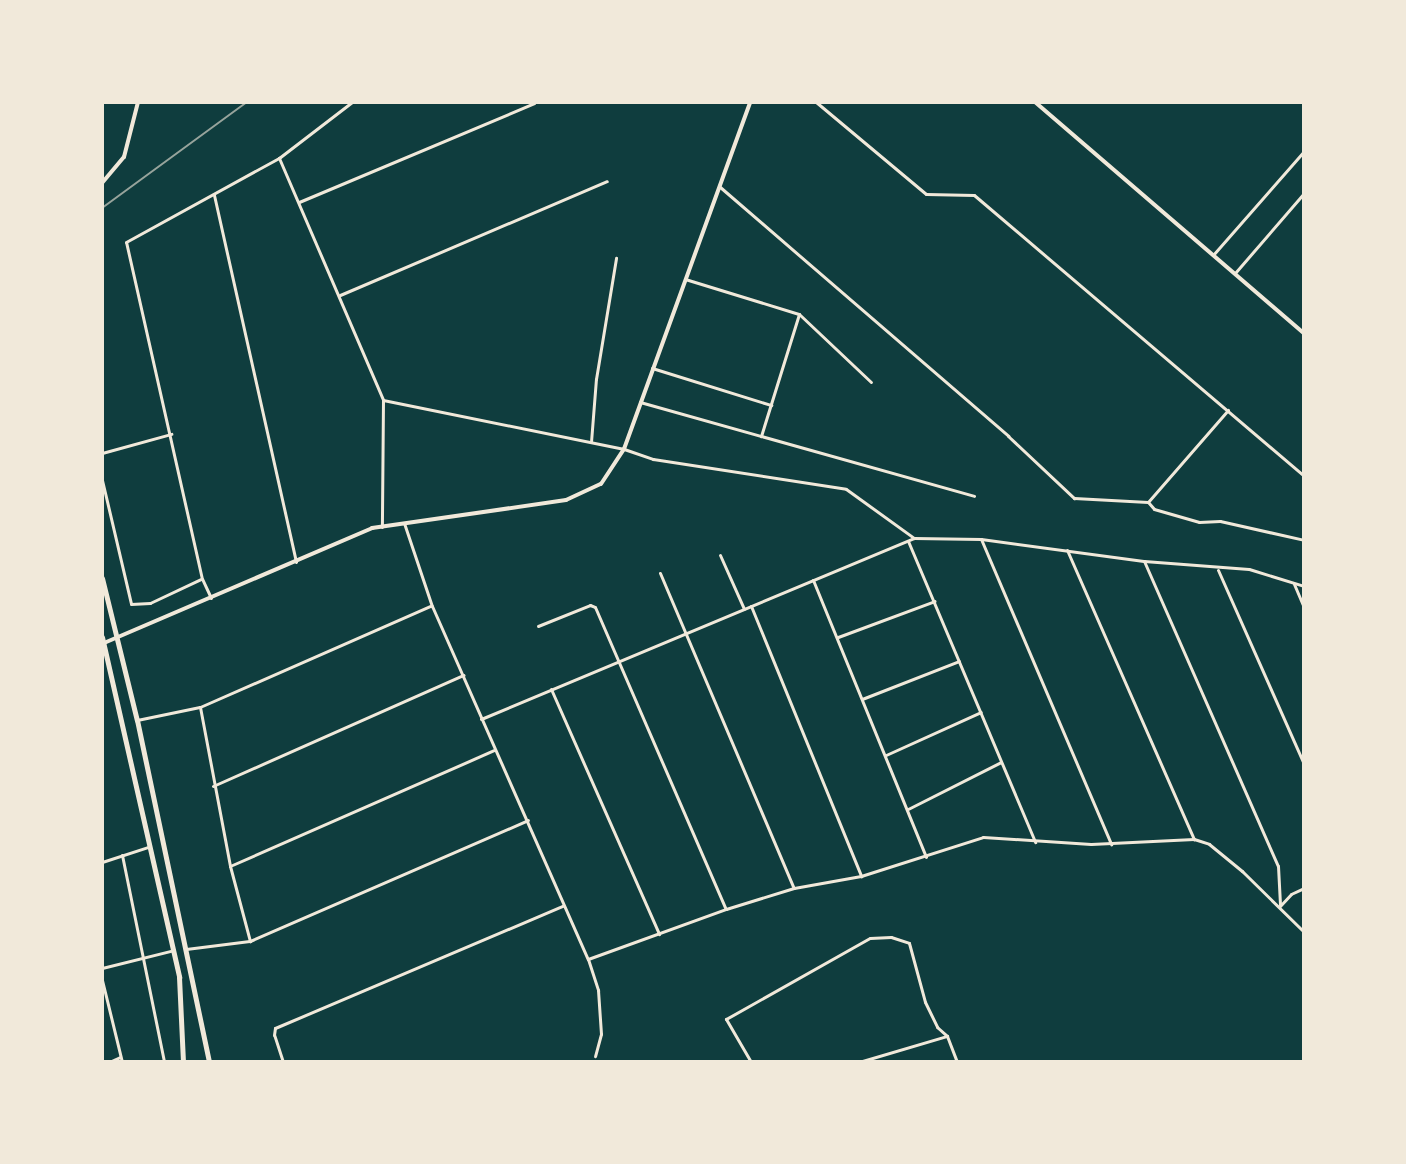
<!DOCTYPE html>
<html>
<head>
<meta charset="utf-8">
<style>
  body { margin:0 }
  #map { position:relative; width:1406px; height:1164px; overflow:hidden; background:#0f3d3e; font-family:Commissioner,sans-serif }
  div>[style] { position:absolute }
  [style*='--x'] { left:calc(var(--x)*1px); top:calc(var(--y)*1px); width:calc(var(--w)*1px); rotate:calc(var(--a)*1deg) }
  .minor>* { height:3px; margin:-1.5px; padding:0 1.5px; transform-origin:1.5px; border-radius:1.5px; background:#f1e9da }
  .secondary>* { height:4px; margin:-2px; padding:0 2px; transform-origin:2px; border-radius:2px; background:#f1e9da }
  .primary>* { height:5px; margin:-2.5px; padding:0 2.5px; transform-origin:2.5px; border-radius:2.5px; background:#f1e9da }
  .rail>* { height:2px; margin:-1px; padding:0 1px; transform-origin:1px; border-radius:1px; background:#97a49c }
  span { translate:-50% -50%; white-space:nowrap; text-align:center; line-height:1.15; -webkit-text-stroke:6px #f1e9da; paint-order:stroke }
  .frame { position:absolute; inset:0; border:104px solid #f1e9da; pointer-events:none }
</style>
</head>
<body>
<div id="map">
  <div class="minor">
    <i style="--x:816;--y:102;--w:143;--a:39.9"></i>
    <i style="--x:926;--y:194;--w:48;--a:1.2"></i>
    <i style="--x:974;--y:195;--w:433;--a:40.4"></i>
    <i style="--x:279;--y:158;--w:263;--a:66.7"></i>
    <i style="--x:383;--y:400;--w:127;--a:90.5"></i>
    <i style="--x:720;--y:187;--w:381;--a:40.8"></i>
    <i style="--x:1008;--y:436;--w:91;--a:43.2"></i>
    <i style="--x:1074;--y:498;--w:74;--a:3.1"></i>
    <i style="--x:1148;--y:502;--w:9;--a:49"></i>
    <i style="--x:1154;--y:509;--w:47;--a:16.1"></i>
    <i style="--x:1199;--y:522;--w:21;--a:-3"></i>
    <i style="--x:1220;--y:521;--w:86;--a:12.7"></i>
    <i style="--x:214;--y:195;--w:376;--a:77.4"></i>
    <i style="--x:299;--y:202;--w:255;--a:-22.8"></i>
    <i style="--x:1213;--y:255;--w:138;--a:-48.8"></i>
    <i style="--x:1235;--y:273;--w:106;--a:-49.2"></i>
    <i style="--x:685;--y:279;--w:119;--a:17.1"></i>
    <i style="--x:799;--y:314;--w:128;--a:107.3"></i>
    <i style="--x:340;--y:295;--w:290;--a:-23.1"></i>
    <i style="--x:799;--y:314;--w:99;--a:43.4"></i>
    <i style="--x:652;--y:368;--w:125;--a:17.3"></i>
    <i style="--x:383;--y:400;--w:246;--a:11.5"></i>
    <i style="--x:624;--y:449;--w:31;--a:19"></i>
    <i style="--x:653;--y:459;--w:195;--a:8.8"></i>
    <i style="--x:846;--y:489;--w:84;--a:35.8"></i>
    <i style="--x:640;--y:402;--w:347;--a:15.7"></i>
    <i style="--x:591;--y:442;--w:63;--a:-85.5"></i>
    <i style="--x:596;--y:379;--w:123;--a:-80.6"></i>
    <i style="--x:102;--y:453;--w:72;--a:-15.4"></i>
    <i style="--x:102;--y:480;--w:127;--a:76.8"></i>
    <i style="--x:131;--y:604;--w:19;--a:-3"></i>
    <i style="--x:150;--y:603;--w:56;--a:-25.2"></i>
    <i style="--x:1148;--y:502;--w:122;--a:-49"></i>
    <i style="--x:404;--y:523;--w:88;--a:71.4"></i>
    <i style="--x:432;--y:606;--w:386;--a:66.2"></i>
    <i style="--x:588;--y:959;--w:33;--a:72"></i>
    <i style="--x:598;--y:990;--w:44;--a:86.1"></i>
    <i style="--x:601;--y:1034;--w:23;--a:105"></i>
    <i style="--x:981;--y:539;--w:332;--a:66.9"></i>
    <i style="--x:908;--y:541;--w:327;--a:67.1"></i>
    <i style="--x:1067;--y:550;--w:316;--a:66.3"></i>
    <i style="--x:720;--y:555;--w:59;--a:66"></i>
    <i style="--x:1144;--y:561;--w:333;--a:66.3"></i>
    <i style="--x:1278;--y:866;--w:39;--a:87"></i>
    <i style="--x:1218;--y:570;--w:212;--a:66.1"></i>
    <i style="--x:660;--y:573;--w:342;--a:67"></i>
    <i style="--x:813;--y:580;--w:299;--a:67.8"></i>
    <i style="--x:1294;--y:584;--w:25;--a:67"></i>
    <i style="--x:211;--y:598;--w:21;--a:-115"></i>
    <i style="--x:202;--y:579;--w:345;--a:-102.7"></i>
    <i style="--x:126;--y:242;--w:175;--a:-28.8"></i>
    <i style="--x:279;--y:158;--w:92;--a:-37.5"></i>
    <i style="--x:751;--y:606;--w:292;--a:67.8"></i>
    <i style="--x:538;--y:626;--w:56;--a:-22"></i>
    <i style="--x:590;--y:605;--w:5;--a:22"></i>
    <i style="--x:595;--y:607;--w:329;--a:66.6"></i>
    <i style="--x:838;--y:637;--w:103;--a:-20.4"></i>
    <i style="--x:551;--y:689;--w:268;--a:66.2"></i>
    <i style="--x:862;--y:699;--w:104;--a:-21.4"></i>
    <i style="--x:200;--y:707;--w:162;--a:79.3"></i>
    <i style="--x:230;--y:866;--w:78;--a:75.1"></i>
    <i style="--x:481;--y:719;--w:469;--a:-22.7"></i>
    <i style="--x:914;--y:538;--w:67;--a:0.9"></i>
    <i style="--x:981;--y:539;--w:164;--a:7.7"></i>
    <i style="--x:1144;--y:561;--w:105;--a:4.4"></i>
    <i style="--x:1249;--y:569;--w:58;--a:17.2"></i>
    <i style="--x:137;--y:720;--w:64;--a:-11.7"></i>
    <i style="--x:200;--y:707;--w:251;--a:-23.7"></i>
    <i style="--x:886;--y:755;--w:104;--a:-24.4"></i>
    <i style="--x:213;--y:786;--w:274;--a:-23.9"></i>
    <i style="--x:908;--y:809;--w:104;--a:-26.8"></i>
    <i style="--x:122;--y:855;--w:211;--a:78.5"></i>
    <i style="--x:102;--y:862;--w:48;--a:-18.1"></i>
    <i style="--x:230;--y:866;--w:288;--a:-23.7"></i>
    <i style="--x:1280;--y:906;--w:16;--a:-47"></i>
    <i style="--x:1291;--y:894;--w:14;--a:-25"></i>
    <i style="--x:186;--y:949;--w:64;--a:-7.1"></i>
    <i style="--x:250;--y:941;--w:303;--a:-23.5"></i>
    <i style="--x:588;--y:959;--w:147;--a:-19.9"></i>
    <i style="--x:726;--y:909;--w:71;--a:-17.2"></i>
    <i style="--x:794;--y:888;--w:68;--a:-10.2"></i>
    <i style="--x:861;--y:876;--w:128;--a:-17.7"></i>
    <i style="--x:983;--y:837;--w:108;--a:3.7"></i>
    <i style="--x:1091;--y:844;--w:103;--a:-2.8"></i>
    <i style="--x:1194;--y:839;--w:16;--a:18"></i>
    <i style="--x:1209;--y:844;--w:43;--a:39.3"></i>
    <i style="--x:1242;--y:871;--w:87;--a:44.5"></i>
    <i style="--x:102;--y:968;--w:74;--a:-14"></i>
    <i style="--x:102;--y:980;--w:84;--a:76.3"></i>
    <i style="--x:109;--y:1062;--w:12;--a:-24"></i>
    <i style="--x:283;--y:1062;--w:28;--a:-108"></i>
    <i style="--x:274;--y:1035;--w:7;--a:-82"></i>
    <i style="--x:275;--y:1028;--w:313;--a:-23"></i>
    <i style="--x:751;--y:1062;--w:50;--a:-120.2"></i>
    <i style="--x:726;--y:1019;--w:165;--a:-29.4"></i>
    <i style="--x:870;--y:938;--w:21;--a:-3"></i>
    <i style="--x:891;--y:937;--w:19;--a:18"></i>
    <i style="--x:909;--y:943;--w:61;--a:74.8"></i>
    <i style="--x:925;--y:1002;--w:28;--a:64"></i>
    <i style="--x:937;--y:1027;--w:13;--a:42"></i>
    <i style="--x:947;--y:1036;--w:28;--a:69"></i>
    <i style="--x:859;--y:1062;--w:92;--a:-16.5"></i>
  </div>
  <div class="secondary">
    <i style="--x:1035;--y:102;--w:355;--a:40.7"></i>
    <i style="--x:102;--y:183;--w:34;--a:-50"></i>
    <i style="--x:124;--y:157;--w:57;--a:-75.7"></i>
    <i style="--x:104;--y:643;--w:292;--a:-23.2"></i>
    <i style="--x:372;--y:528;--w:196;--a:-8.2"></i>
    <i style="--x:566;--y:500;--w:38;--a:-25"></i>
    <i style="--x:601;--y:484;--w:42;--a:-56.7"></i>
    <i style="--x:624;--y:449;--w:369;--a:-70"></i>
  </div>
  <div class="primary">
    <i style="--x:102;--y:578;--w:146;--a:76.2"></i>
    <i style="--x:137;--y:720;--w:349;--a:78.1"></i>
    <i style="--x:102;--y:637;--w:349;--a:77.2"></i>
    <i style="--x:179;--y:977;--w:85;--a:87.3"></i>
  </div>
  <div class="rail">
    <i style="--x:102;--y:208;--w:180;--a:-36.2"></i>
  </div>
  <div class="frame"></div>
</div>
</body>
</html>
